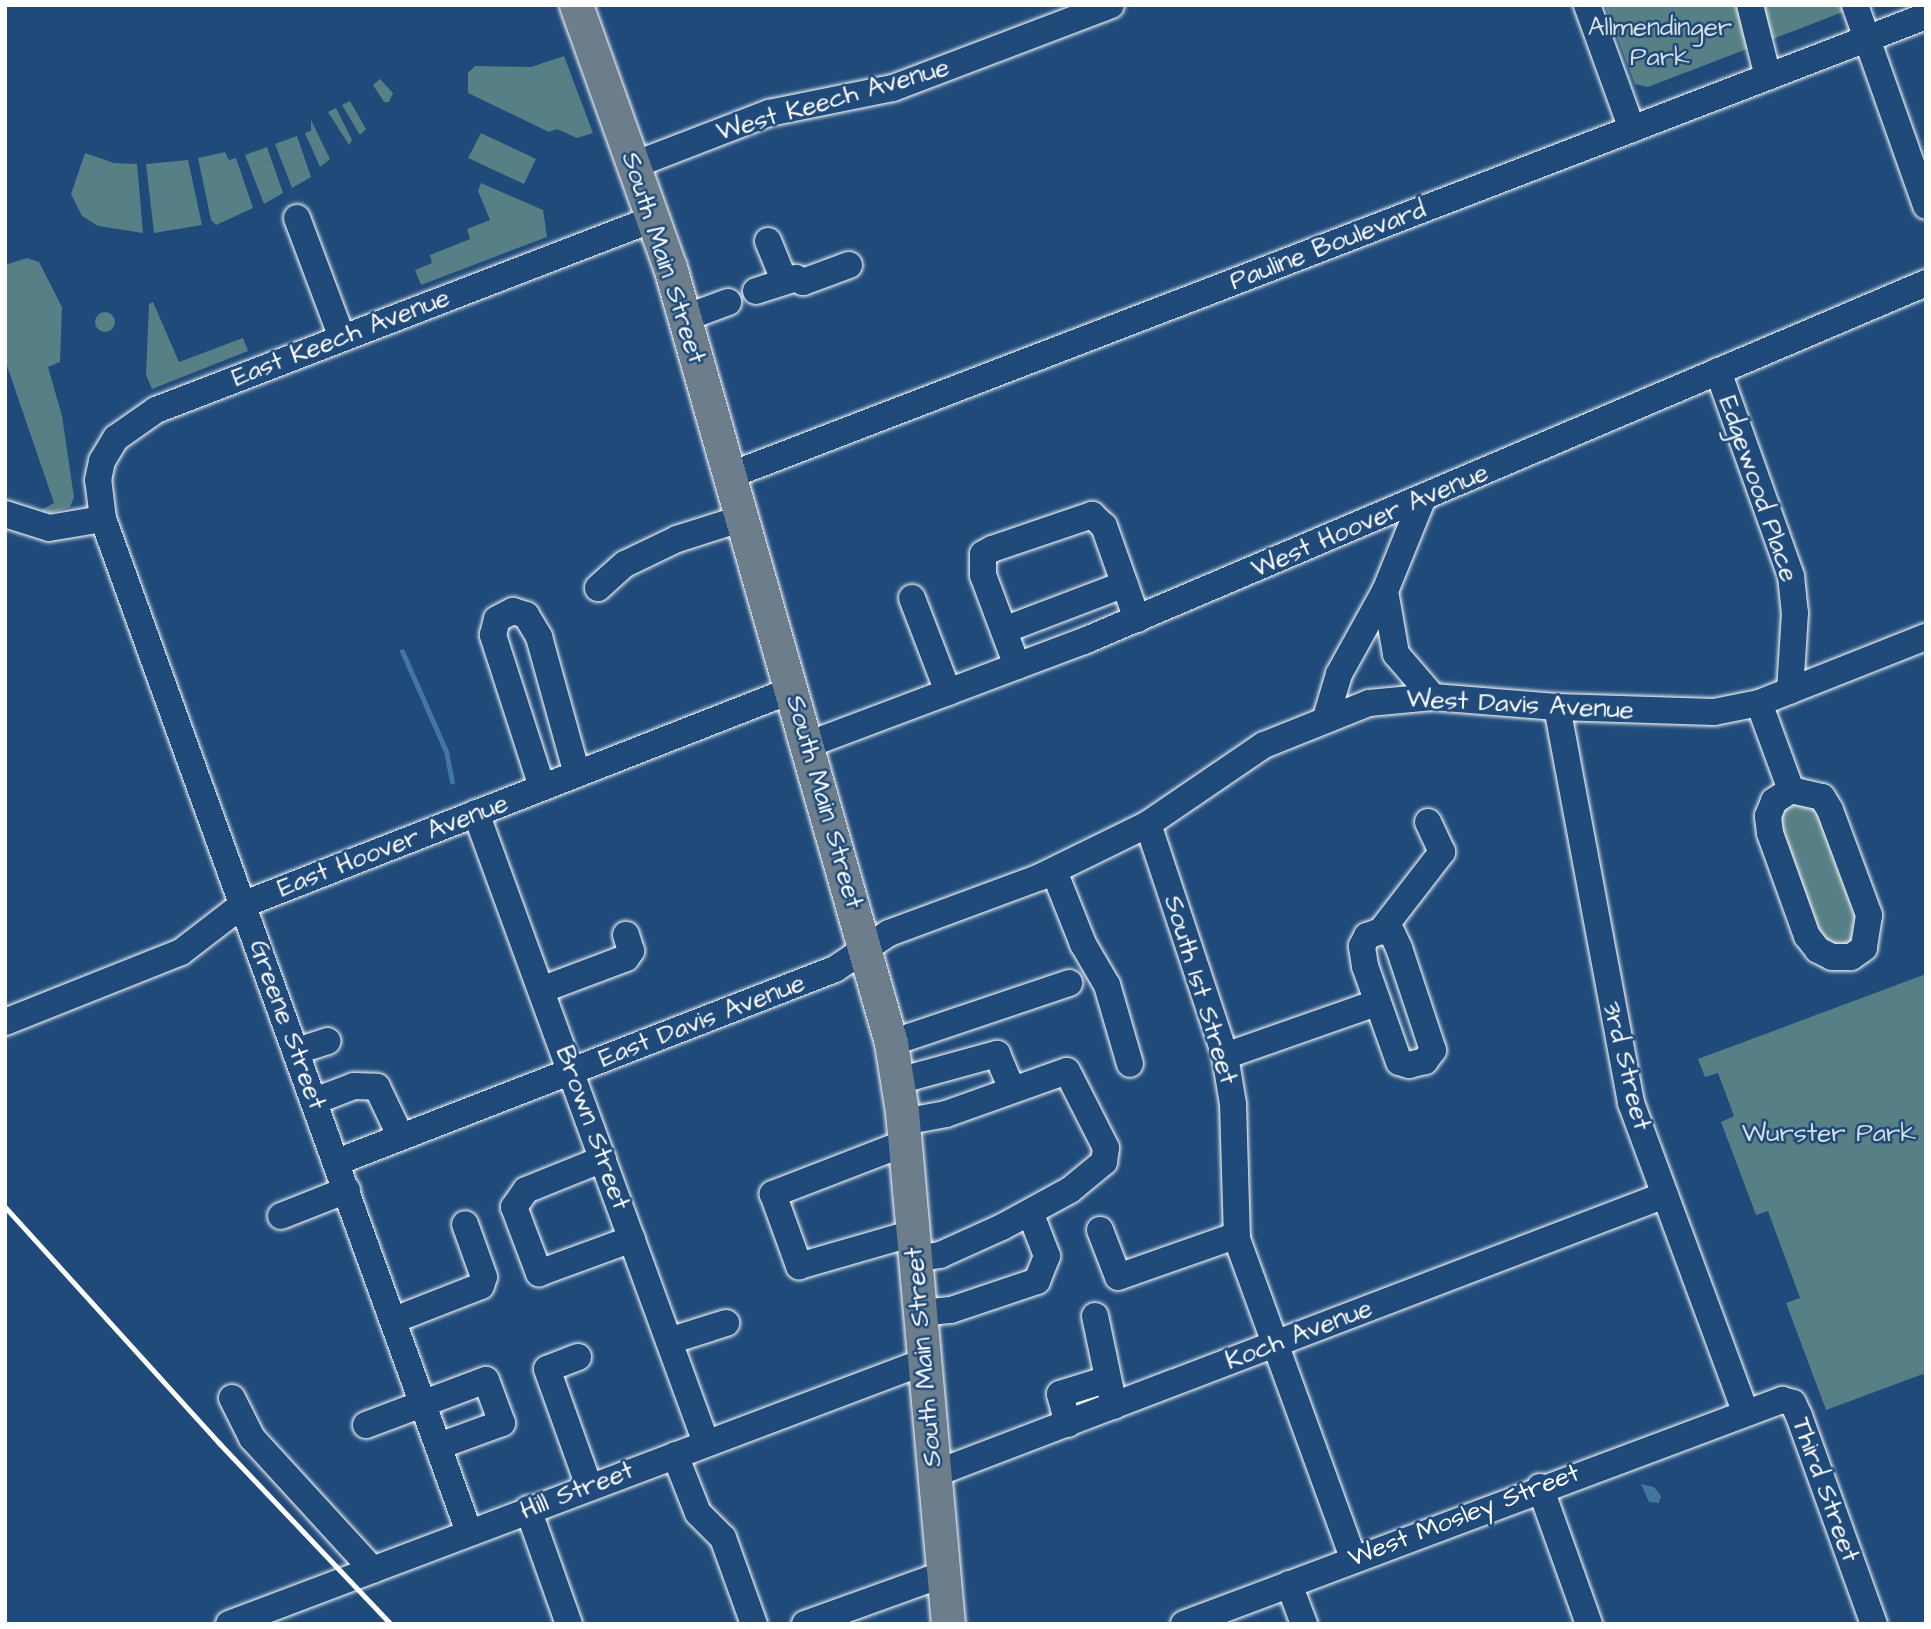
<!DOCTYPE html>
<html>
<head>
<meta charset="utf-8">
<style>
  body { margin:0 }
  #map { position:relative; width:1931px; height:1629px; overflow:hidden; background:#1f4a7a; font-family:"Architects Daughter",sans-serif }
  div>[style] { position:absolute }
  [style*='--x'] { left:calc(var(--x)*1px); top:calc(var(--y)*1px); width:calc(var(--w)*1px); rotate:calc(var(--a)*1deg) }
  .green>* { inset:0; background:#577f86 }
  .round { border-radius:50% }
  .water>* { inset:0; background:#4376a0 }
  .stream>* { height:5px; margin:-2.5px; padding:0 2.5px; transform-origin:2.5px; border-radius:2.5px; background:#4376a0 }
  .roads { filter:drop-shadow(0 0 2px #fff) drop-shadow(0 0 2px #fff) }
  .minor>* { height:26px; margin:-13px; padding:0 13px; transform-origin:13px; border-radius:13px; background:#1f4a7a }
  .major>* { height:33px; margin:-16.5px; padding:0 16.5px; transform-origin:16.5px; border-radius:16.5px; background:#6c7d8b }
  .rail>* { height:5px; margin:-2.5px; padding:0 2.5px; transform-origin:2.5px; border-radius:2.5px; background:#fff }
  span { translate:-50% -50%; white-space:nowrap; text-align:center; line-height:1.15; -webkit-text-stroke:5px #1f4a7a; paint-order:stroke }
  .park-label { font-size:26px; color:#d5dfe1 }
  .street-label { font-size:26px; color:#fff }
  .frame { position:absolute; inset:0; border:7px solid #fff; pointer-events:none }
</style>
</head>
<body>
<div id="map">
  <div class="green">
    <i style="clip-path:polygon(1605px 5px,1861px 5px,1648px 87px,1635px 84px)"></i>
    <i style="clip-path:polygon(564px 56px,593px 133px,577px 138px,557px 129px,549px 132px,468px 93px,468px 73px,475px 66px,531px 67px)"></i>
    <i style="clip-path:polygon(380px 79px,393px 93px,389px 102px,384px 102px,373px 85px)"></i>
    <i style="clip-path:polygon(350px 101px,366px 129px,360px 135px,342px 105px)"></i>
    <i style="clip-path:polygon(336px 108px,352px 140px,349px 145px,328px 112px)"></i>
    <i style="clip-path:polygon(311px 120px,330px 159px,320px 167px,305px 133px,311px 131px)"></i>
    <i style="clip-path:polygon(481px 133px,536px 159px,524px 184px,468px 158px)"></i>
    <i style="clip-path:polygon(297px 136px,311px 177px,292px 188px,275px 144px)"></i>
    <i style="clip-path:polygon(267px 147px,283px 193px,264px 204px,245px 155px)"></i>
    <i style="clip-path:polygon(225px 152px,229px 160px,236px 158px,253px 208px,216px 225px,211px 220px,198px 158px)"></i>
    <i style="clip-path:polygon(85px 153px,114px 163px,137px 164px,143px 233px,98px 226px,82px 216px,71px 194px)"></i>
    <i style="clip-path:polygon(188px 160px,202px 225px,154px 233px,146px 164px)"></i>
    <i style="clip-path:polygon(481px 183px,543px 210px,547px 237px,421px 285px,415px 270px,432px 263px,430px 255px,470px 239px,467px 229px,490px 220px,478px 191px)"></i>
    <i style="clip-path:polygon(27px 258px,39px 262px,62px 307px,60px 362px,48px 367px,62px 416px,74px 497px,70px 507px,50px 513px,41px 510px,54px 503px,5px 360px,5px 265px)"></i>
    <i style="clip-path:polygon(153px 302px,179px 362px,243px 338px,248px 351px,152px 389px,146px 375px,149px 304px)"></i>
    <i class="round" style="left:95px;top:312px;width:20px;height:20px"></i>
    <i style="clip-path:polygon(1793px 802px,1818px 808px,1857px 916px,1855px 938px,1848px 944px,1834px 946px,1819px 935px,1781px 829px,1782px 811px)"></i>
    <i style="clip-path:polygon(1926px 974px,1926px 1379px,1923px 1374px,1826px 1410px,1786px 1303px,1800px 1298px,1768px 1211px,1756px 1215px,1721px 1122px,1734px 1116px,1718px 1073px,1705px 1077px,1698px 1059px)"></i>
  </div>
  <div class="water">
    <i style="clip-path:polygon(1641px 1484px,1654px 1487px,1661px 1496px,1659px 1503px,1649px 1502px)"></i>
  </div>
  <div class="stream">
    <i style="--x:402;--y:651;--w:109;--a:66.3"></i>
    <i style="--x:446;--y:751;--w:31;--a:79"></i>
  </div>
  <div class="roads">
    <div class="minor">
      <i style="--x:1587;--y:5;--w:132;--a:70.1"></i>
      <i style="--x:1750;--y:5;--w:74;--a:76"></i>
      <i style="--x:1855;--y:5;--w:213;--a:70.5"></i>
      <i style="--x:634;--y:165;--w:145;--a:-21.1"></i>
      <i style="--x:769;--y:113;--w:126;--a:-11.4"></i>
      <i style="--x:893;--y:88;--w:233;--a:-20.8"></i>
      <i style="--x:297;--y:218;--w:128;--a:69.4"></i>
      <i style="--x:768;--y:241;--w:42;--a:67.7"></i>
      <i style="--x:756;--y:291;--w:42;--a:-18"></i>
      <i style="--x:796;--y:278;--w:8;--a:30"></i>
      <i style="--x:803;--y:282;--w:49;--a:-20.3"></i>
      <i style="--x:685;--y:318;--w:46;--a:-20.4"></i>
      <i style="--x:1718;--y:371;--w:218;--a:70.4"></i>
      <i style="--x:1791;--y:576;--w:37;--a:84"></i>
      <i style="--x:1795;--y:613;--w:78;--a:93.7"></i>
      <i style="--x:731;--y:475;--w:1280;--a:-21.01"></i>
      <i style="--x:1422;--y:500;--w:98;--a:112.1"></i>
      <i style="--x:1385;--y:591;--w:64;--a:80.1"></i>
      <i style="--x:1396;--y:654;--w:57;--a:49.3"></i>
      <i style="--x:5;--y:514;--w:46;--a:17.7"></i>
      <i style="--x:49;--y:528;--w:55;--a:-9.5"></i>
      <i style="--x:598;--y:588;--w:36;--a:-42"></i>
      <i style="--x:625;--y:564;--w:58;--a:-25.7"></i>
      <i style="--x:677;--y:539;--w:69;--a:-17.7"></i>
      <i style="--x:912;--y:598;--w:101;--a:69"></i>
      <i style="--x:1004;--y:630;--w:129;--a:-20.8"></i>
      <i style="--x:1017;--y:666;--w:97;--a:-110.5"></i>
      <i style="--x:983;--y:575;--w:21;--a:-90"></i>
      <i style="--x:983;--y:554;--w:10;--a:-29"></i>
      <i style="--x:992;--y:549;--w:106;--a:-18.8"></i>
      <i style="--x:1092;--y:515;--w:16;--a:43"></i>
      <i style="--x:1104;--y:526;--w:99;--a:70.5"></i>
      <i style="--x:1759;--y:703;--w:93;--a:69.8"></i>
      <i style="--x:1557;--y:707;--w:403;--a:79.4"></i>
      <i style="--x:1631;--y:1103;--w:328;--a:69.7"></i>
      <i style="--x:1326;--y:718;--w:46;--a:-73.5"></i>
      <i style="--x:1339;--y:674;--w:95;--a:-61"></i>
      <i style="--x:807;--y:745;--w:296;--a:-20.6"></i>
      <i style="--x:1084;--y:641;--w:915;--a:-23.03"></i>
      <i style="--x:542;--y:787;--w:160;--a:-107.9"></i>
      <i style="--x:493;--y:635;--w:16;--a:-76"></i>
      <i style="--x:497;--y:619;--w:18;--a:-27"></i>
      <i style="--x:513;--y:611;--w:14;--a:17"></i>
      <i style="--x:526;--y:615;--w:26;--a:59"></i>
      <i style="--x:539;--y:637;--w:142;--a:74.5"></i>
      <i style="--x:1791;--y:790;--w:32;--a:13"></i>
      <i style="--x:1822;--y:797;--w:15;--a:58"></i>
      <i style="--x:1830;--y:810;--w:112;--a:69.6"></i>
      <i style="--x:1869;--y:915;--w:33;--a:99"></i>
      <i style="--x:1864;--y:948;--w:16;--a:145"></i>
      <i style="--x:1851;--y:957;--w:19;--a:180"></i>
      <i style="--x:1832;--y:957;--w:16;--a:-153"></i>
      <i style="--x:1818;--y:950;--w:18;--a:-128"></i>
      <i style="--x:1807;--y:936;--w:109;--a:-109.8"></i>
      <i style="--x:1770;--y:833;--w:17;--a:-97"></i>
      <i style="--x:1768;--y:816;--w:16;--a:-68"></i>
      <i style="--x:1774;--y:801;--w:20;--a:-33"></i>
      <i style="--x:476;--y:813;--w:671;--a:69.94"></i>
      <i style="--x:1148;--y:824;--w:244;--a:71.6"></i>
      <i style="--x:1225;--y:1056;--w:49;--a:80.5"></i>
      <i style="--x:1233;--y:1104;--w:135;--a:88.3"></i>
      <i style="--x:1237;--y:1239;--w:338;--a:70"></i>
      <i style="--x:1054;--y:871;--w:79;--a:68.3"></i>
      <i style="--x:1083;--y:944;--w:48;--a:59.7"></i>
      <i style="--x:1107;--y:985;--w:82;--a:73.8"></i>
      <i style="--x:1381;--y:931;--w:11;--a:10"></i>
      <i style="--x:1392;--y:933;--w:17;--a:65"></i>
      <i style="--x:1399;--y:948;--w:108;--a:71.6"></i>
      <i style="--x:1433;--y:1050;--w:14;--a:126"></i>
      <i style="--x:1425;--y:1061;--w:16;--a:166"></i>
      <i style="--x:1409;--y:1065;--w:10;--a:-163"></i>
      <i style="--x:1399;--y:1062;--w:102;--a:-109.5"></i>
      <i style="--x:1365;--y:966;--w:20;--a:-99"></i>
      <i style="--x:1362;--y:946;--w:11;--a:-63"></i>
      <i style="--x:1367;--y:936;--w:15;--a:-20"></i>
      <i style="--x:1381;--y:931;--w:100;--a:-52.3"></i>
      <i style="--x:1442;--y:852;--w:33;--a:-115"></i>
      <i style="--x:541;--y:990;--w:91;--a:-20.6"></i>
      <i style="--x:626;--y:958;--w:9;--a:-54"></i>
      <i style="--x:631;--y:951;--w:17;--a:-107"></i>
      <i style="--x:5;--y:1022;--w:189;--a:-21.7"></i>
      <i style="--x:181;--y:952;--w:77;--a:-37.6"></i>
      <i style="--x:242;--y:905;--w:591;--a:-21.35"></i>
      <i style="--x:891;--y:1043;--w:188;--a:-18.6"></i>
      <i style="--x:297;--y:1051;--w:32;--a:-18"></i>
      <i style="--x:1225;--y:1056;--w:160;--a:-19.3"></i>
      <i style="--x:898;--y:1081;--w:103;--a:-15.3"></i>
      <i style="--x:997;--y:1054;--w:39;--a:67"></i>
      <i style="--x:315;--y:1101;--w:42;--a:-21"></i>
      <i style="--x:354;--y:1086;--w:23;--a:2"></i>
      <i style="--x:377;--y:1087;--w:53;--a:64.4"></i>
      <i style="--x:903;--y:1122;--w:44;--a:-10.5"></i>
      <i style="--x:946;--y:1114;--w:128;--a:-19.6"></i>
      <i style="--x:1067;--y:1071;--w:86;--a:63.1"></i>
      <i style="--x:1106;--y:1148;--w:14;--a:98"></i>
      <i style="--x:1104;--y:1162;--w:44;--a:140.5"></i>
      <i style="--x:1070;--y:1190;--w:77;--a:151.4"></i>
      <i style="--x:1002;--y:1227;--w:68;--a:155.7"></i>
      <i style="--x:940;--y:1255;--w:24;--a:171"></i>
      <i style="--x:905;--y:1143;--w:142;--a:158.9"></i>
      <i style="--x:773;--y:1194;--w:77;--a:70.1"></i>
      <i style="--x:799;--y:1266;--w:119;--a:-16.1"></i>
      <i style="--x:603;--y:1159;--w:83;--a:158.1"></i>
      <i style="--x:526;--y:1190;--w:21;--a:125"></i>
      <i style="--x:514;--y:1207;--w:71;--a:69.3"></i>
      <i style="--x:539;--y:1273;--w:99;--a:-20.1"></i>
      <i style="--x:337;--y:1162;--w:534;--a:-21.18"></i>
      <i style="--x:835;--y:969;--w:65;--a:-33.7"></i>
      <i style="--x:889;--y:933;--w:161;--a:-20.3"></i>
      <i style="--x:1040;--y:877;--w:120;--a:-26.1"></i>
      <i style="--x:1148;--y:824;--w:140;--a:-34.3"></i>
      <i style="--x:1264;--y:745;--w:113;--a:-21.8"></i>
      <i style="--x:1369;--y:703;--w:64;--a:-5.4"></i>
      <i style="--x:1433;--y:697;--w:124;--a:4.6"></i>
      <i style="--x:1557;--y:707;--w:157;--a:1.8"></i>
      <i style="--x:1714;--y:712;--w:46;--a:-11.3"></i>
      <i style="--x:1759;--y:703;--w:180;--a:-21.6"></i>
      <i style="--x:281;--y:1216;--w:71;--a:-21.5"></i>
      <i style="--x:1100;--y:1230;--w:50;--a:69"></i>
      <i style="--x:1118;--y:1277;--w:126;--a:-19.4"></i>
      <i style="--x:921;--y:1313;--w:30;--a:-6"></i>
      <i style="--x:951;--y:1310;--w:91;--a:-18.6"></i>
      <i style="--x:1037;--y:1281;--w:27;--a:-68"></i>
      <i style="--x:1047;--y:1256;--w:47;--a:-111.1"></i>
      <i style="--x:1095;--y:1316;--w:92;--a:78.1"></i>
      <i style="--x:394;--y:1320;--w:93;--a:-21.3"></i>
      <i style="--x:481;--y:1286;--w:9;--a:-72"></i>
      <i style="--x:484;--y:1277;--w:56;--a:-109.7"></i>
      <i style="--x:669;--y:1341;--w:60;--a:-17.5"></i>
      <i style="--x:578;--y:1357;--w:33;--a:159"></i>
      <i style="--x:547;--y:1369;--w:124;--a:70.3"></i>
      <i style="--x:232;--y:1398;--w:45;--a:63.4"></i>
      <i style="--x:252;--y:1438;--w:179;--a:47.5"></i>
      <i style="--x:1068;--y:1424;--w:31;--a:-105"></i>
      <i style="--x:1060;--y:1394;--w:50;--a:-17.4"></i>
      <i style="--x:366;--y:1425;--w:128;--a:-20.6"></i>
      <i style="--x:486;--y:1380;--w:46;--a:69.6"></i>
      <i style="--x:502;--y:1423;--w:67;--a:159.9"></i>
      <i style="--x:675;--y:1455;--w:62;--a:68.4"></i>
      <i style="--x:698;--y:1513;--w:35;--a:45"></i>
      <i style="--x:723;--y:1538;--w:91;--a:70.2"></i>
      <i style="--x:934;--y:1474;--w:782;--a:-20.89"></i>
      <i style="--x:1540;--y:1487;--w:145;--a:70.3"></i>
      <i style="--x:528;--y:1509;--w:122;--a:70.4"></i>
      <i style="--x:469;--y:1532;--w:1077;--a:-109.86"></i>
      <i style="--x:103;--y:519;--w:39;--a:-97"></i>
      <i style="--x:98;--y:480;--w:19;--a:-78"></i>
      <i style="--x:102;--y:461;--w:27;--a:-59"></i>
      <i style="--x:116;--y:438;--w:49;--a:-35"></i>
      <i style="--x:156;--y:410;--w:532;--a:-21.02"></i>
      <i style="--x:1289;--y:1584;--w:43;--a:69.4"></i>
      <i style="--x:229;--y:1624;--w:745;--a:-20.67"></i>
      <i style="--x:805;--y:1624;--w:148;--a:-19.8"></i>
      <i style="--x:1184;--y:1624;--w:639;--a:-20.54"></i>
      <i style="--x:1782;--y:1400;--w:11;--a:15"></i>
      <i style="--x:1793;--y:1403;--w:14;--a:65"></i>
      <i style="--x:1799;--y:1416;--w:221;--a:70.2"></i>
    </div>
    <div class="major">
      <i style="--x:576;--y:5;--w:278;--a:70.3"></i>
      <i style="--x:670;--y:267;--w:807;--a:74.1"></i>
      <i style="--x:891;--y:1043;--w:70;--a:80.9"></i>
      <i style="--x:902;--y:1112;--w:514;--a:84.87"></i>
    </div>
  </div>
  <div class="rail">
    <i style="--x:5;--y:1207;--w:319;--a:47.8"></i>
    <i style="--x:219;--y:1443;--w:250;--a:46.5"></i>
  </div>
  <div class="park-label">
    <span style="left:1660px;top:43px">Allmendinger<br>Park</span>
    <span style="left:1829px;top:1134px">Wurster Park</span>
  </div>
  <div class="street-label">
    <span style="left:833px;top:100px;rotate:-16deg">West Keech Avenue</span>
    <span style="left:1328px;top:246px;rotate:-21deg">Pauline Boulevard</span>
    <span style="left:663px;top:258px;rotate:72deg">South Main Street</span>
    <span style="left:341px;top:338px;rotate:-21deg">East Keech Avenue</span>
    <span style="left:1758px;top:489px;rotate:71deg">Edgewood Place</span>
    <span style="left:1370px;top:521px;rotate:-23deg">West Hoover Avenue</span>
    <span style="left:1520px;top:705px;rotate:3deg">West Davis Avenue</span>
    <span style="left:824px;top:802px;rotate:74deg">South Main Street</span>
    <span style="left:393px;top:846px;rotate:-21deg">East Hoover Avenue</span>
    <span style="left:1200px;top:990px;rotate:73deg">South 1st Street</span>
    <span style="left:702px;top:1021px;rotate:-21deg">East Davis Avenue</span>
    <span style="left:287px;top:1025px;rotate:70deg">Greene Street</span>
    <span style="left:1626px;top:1066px;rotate:76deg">3rd Street</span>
    <span style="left:592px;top:1128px;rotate:70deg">Brown Street</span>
    <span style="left:1299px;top:1335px;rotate:-21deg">Koch Avenue</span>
    <span style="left:924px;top:1357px;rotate:-95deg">South Main Street</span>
    <span style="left:1825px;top:1490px;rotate:70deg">Third Street</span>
    <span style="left:577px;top:1491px;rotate:-21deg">Hill Street</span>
    <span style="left:1464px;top:1516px;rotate:-21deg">West Mosley Street</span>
  </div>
  <div class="frame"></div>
</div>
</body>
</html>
